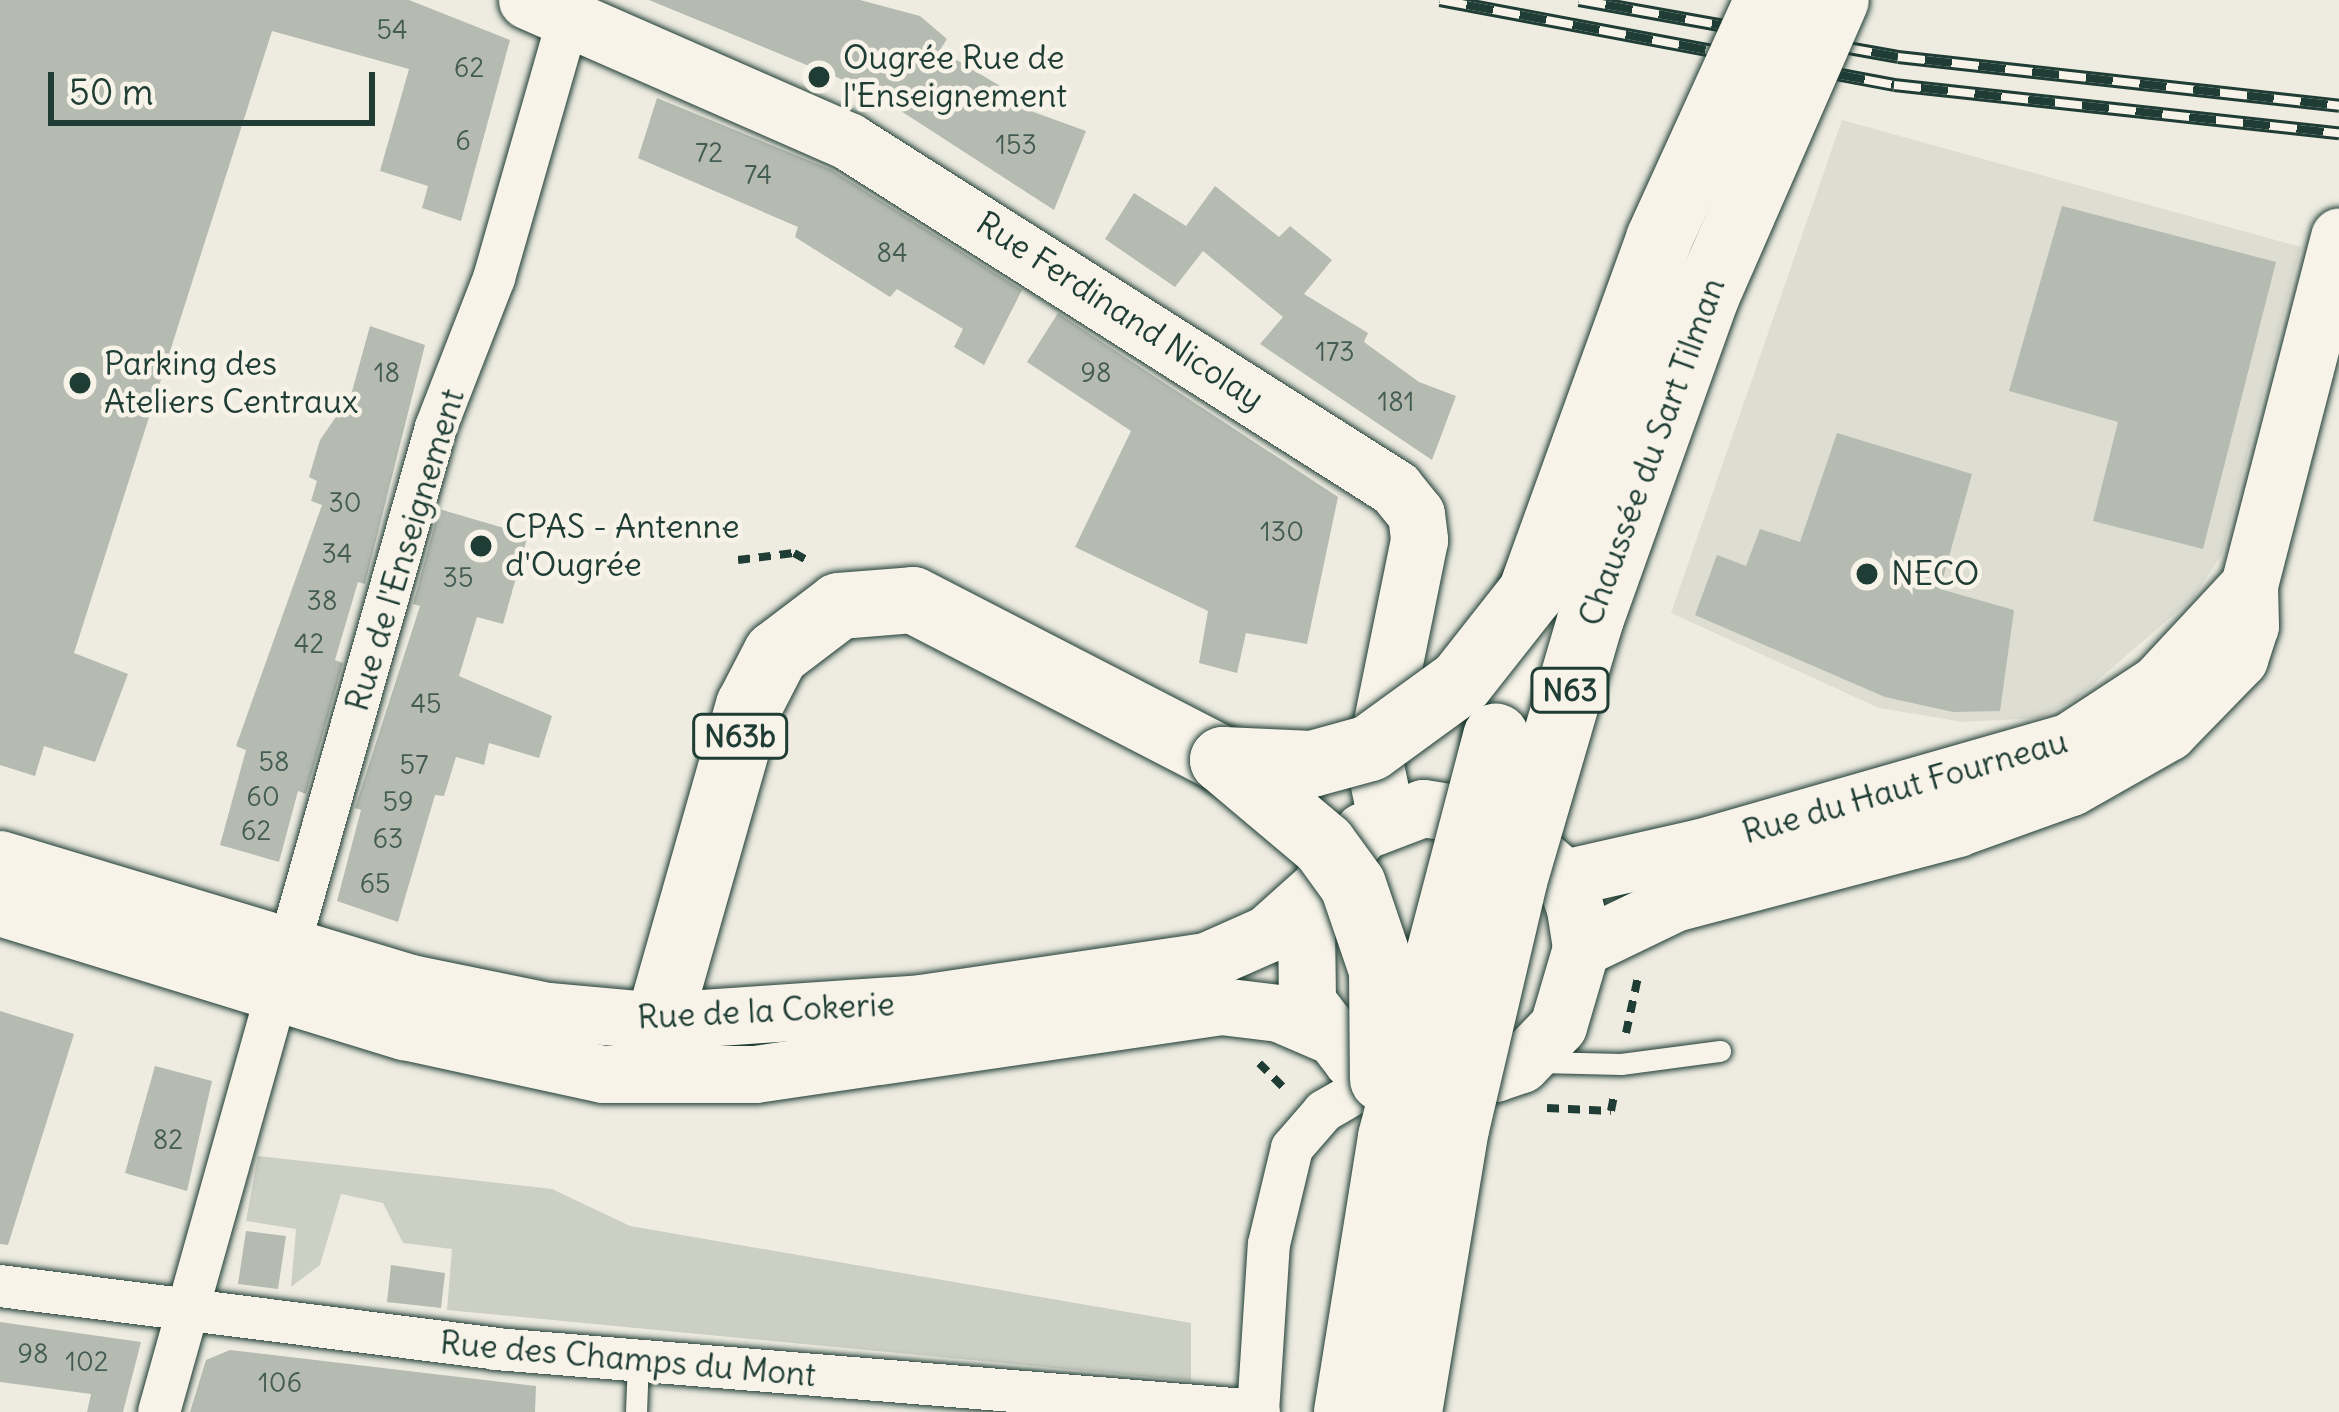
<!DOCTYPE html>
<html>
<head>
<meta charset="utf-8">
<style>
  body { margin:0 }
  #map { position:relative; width:2339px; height:1412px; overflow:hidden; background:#eeece1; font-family:Delius,sans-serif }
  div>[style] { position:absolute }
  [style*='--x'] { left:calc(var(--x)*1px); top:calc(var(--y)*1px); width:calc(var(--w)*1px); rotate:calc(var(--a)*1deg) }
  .built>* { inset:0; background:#ddddd2 }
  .green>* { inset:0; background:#cccfc4 }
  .building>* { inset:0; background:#b5bbb0 }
  .path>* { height:8px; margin-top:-4px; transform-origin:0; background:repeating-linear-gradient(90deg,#1f3d34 0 12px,transparent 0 21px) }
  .roads { filter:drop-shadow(0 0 3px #1f3d34) drop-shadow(0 0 3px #1f3d34) }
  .lane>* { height:21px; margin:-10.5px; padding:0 10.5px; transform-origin:10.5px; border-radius:10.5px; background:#f7f3e8 }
  .street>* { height:42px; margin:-21px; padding:0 21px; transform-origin:21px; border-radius:21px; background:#f7f3e8 }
  .secondary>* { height:57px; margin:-28.5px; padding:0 28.5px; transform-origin:28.5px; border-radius:28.5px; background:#f7f3e8 }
  .highway>* { height:66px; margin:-33px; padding:0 33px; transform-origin:33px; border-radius:33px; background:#f7f3e8 }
  .rail>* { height:14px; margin-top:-7px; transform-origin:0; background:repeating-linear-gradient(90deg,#f7f3e8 0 27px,#1f3d34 0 54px); box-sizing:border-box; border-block:3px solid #1f3d34 }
  .bridges { filter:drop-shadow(0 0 3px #1f3d34) drop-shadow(0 0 3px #1f3d34) }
  .highway-bridge>* { height:66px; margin:-33px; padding:0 33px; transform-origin:33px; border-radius:33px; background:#f7f3e8 }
  .dots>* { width:33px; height:33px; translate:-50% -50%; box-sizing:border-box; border:6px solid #f7f3e8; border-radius:50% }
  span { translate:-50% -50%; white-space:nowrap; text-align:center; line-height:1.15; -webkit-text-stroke:9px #f7f3e8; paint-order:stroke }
  .number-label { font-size:27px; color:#445c53 }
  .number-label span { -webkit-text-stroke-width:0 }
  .shield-label span { padding:3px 9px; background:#f7f3e8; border:3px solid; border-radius:9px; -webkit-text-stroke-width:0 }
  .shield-label { font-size:30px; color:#1f3d34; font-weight:700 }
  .poi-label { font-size:33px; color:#1f3d34 }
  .left { translate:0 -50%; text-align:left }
  .street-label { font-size:33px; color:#1f3d34 }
  .scale { position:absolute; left:48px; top:72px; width:327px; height:54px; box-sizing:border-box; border:6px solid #1f3d34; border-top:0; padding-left:15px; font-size:36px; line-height:42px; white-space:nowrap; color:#1f3d34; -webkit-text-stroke:9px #f7f3e8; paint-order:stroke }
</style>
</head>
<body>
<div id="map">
  <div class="built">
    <i style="clip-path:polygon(1842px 120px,2301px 247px,2222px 554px,2193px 598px,2076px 699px,2038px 718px,1963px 722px,1879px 708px,1671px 613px)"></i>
  </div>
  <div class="green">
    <i style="clip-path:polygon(258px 1156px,552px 1189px,630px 1226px,1191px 1323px,1191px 1381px,447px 1310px,452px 1249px,403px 1243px,383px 1203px,341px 1194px,320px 1265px,291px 1287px,296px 1229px,246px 1221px)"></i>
  </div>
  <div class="building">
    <i style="clip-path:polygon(0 0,409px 0,510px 40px,461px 221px,422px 208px,428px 186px,380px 171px,409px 69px,272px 31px,74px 653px,128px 674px,95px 762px,44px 746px,35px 776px,0 765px)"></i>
    <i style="clip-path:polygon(649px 0,860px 0,920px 16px,947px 39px,940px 50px,1020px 98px,1017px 106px,1086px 131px,1054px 210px,870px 91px)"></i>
    <i style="clip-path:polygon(657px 98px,832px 170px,1022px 290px,984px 365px,954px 347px,963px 329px,897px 289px,890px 297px,795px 237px,798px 227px,638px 158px)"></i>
    <i style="clip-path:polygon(1215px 186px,1279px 237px,1290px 226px,1332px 260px,1304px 294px,1368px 333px,1364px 342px,1419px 382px,1456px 396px,1432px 460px,1260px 344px,1283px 317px,1203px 251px,1175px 287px,1105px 239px,1134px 193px,1186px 226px)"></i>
    <i style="clip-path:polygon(2062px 206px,2276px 262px,2203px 549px,2093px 521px,2118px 422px,2009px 391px)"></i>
    <i style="clip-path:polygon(1058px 313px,1338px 497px,1307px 644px,1246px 633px,1237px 673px,1199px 663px,1208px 611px,1075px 547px,1131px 431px,1027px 362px)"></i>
    <i style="clip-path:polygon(370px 326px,425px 345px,365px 584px,358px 582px,335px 660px,343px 663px,306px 794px,298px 791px,279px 862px,220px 845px,246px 750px,236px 746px,322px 505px,311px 501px,317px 481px,309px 477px,320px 440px,351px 395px)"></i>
    <i style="clip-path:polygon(1837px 433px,1972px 474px,1940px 589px,2014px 610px,2000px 711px,1953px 712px,1885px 697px,1695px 615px,1717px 555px,1746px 566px,1760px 529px,1800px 542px)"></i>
    <i style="clip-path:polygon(439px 509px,528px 535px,503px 624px,477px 617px,459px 676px,552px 716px,539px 758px,489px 743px,484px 765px,456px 757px,444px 796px,435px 795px,398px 922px,337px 901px,361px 810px,355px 808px,420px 606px,413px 604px)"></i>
    <i style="clip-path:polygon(0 1011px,74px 1034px,8px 1245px,0 1244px)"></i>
    <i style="clip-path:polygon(155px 1066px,212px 1081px,187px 1191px,125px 1173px)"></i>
    <i style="clip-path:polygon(246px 1231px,286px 1236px,278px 1289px,238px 1284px)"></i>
    <i style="clip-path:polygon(391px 1265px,445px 1273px,441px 1308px,387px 1302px)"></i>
    <i style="clip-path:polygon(0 1322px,141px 1342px,123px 1412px,87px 1412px,91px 1394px,0 1382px)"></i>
    <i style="clip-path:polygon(230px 1350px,536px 1386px,535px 1412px,190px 1412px,206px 1360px)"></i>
  </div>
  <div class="path">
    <i style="--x:738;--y:560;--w:56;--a:-7.1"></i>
    <i style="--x:794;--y:553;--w:18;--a:29"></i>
    <i style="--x:1626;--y:1033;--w:57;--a:-77.9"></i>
    <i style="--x:1259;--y:1063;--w:40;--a:45"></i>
    <i style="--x:1547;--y:1108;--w:64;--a:2.7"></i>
    <i style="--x:1611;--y:1111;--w:16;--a:-79"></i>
  </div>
  <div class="roads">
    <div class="lane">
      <i style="--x:1540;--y:1062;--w:81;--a:1.4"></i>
      <i style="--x:1621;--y:1064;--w:100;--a:-7.5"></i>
      <i style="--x:636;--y:1412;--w:52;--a:-87.8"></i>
    </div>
    <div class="street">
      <i style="--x:289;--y:947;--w:540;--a:-74.21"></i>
      <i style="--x:436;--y:427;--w:160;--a:-68.7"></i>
      <i style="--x:494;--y:278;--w:272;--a:-74"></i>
      <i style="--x:0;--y:1286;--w:500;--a:7.2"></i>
      <i style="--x:496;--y:1349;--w:765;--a:4.65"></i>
      <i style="--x:159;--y:1412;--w:436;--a:-74.3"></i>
      <i style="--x:1258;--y:1412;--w:168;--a:-86.3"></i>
      <i style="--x:1269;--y:1244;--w:99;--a:-76.5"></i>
      <i style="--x:1292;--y:1148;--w:49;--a:-49.1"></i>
      <i style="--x:1324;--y:1111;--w:76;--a:-29.9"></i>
    </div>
    <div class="secondary">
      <i style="--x:527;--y:0;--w:351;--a:23.7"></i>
      <i style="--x:848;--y:141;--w:648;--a:32.39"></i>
      <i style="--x:1395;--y:488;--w:33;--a:51"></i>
      <i style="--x:1416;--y:514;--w:26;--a:83"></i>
      <i style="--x:1419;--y:540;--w:226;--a:101.5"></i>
      <i style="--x:1374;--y:761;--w:58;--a:78.1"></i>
      <i style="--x:1423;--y:808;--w:75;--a:9.2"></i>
      <i style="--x:1497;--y:820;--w:89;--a:40.9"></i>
      <i style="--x:1564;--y:878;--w:33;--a:70"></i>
      <i style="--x:1575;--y:909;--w:39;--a:81"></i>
      <i style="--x:1581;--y:948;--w:81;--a:106.4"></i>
      <i style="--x:1558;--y:1026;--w:53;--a:134.2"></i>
      <i style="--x:1521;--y:1064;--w:28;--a:161"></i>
      <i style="--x:1495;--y:1073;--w:74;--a:175.4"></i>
      <i style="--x:1421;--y:1079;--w:72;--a:-164.6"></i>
      <i style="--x:1352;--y:1060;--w:73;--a:-127.8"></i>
      <i style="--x:1307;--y:1002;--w:83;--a:-90.7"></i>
      <i style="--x:1306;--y:919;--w:52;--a:-66.4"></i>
      <i style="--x:1327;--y:871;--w:54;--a:-48"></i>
      <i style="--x:1363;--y:831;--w:64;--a:-21"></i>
      <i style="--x:0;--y:859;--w:428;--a:16.8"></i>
      <i style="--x:410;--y:983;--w:141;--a:11.5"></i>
      <i style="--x:548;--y:1011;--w:111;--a:5.1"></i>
      <i style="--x:659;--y:1021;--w:263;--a:-3.9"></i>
      <i style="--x:921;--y:1003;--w:288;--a:-8.4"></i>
      <i style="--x:1206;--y:961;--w:67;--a:-23.9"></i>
      <i style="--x:1267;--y:934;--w:63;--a:-41.8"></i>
      <i style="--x:1564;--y:878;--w:140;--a:-12.8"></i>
      <i style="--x:1701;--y:847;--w:382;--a:-16"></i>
      <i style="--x:2068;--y:742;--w:108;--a:-33.2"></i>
      <i style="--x:2158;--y:683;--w:134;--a:-47.1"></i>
      <i style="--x:0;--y:907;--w:423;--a:17.1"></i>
      <i style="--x:404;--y:1031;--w:204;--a:12.2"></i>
      <i style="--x:603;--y:1074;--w:152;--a:0"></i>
      <i style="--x:755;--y:1074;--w:471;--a:-8.3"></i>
      <i style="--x:1221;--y:1006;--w:58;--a:6.9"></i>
      <i style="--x:1279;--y:1013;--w:50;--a:23.5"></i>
      <i style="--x:1581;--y:948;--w:103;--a:-25.8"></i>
      <i style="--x:1674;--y:903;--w:293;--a:-14.8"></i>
      <i style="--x:1957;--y:828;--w:121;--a:-19.8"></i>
      <i style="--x:2071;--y:787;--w:112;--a:-29.6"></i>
      <i style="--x:2168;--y:732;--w:102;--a:-45.8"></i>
      <i style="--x:2239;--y:659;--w:35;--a:-72"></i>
      <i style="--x:2250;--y:626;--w:41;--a:-91.4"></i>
      <i style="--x:2249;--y:585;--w:360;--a:-75.5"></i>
    </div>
    <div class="highway">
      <i style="--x:1496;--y:737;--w:148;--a:-76.3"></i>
      <i style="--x:659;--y:1021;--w:328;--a:-74.1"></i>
      <i style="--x:749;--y:706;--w:59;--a:-62.6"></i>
      <i style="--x:776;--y:654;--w:79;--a:-37.3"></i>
      <i style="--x:839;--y:606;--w:74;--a:-4.6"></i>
      <i style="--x:913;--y:600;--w:349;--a:27.3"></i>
    </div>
  </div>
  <div class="rail">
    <i style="--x:1440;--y:0;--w:462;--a:10.6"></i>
    <i style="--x:1894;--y:85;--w:448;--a:6.2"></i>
    <i style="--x:1579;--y:0;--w:324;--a:10.1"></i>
    <i style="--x:1898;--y:57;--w:444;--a:6.3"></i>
  </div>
  <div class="bridges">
    <div class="highway-bridge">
      <i style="--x:1223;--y:760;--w:89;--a:2.6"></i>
      <i style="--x:1312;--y:764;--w:60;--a:-15.4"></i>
      <i style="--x:1370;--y:748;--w:112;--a:-36"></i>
      <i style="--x:1461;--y:682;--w:113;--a:-51.8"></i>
      <i style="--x:1531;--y:593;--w:376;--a:-70.1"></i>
      <i style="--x:1659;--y:239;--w:263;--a:-65.5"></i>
      <i style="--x:1223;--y:760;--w:132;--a:40.1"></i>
      <i style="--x:1324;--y:845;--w:49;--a:54.1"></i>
      <i style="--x:1353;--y:885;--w:90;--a:71.2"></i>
      <i style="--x:1382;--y:970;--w:109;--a:89.5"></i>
      <i style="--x:1347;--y:1412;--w:278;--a:-80.9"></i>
      <i style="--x:1391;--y:1137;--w:414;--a:-75.3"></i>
      <i style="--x:1409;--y:1412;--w:287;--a:-80.6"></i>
      <i style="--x:1456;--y:1129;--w:255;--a:-76.8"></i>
      <i style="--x:1514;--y:881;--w:271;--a:-73.7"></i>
      <i style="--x:1590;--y:621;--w:344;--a:-70.3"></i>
      <i style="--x:1706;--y:297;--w:324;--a:-66.4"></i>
    </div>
  </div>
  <div class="dots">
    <i style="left:819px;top:77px;background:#1f3d34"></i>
    <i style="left:80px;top:383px;background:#1f3d34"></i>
    <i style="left:481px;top:546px;background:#1f3d34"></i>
    <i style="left:1867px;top:574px;background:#1f3d34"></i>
  </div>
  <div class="number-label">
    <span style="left:392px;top:30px">54</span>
    <span style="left:469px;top:68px">62</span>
    <span style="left:463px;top:141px">6</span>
    <span style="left:1016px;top:145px">153</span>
    <span style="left:709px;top:153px">72</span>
    <span style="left:758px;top:175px">74</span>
    <span style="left:892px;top:253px">84</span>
    <span style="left:1335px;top:352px">173</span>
    <span style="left:387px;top:373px">18</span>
    <span style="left:1096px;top:373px">98</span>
    <span style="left:1396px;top:402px">181</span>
    <span style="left:345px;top:503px">30</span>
    <span style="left:1282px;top:532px">130</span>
    <span style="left:337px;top:554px">34</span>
    <span style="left:458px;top:578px">35</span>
    <span style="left:322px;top:601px">38</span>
    <span style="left:309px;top:644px">42</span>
    <span style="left:426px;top:704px">45</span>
    <span style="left:274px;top:762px">58</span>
    <span style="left:414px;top:765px">57</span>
    <span style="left:263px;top:797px">60</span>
    <span style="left:398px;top:802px">59</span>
    <span style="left:256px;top:831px">62</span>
    <span style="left:388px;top:839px">63</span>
    <span style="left:375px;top:884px">65</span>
    <span style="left:168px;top:1140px">82</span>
    <span style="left:33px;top:1354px">98</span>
    <span style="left:87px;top:1362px">102</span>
    <span style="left:280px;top:1383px">106</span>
  </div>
  <div class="shield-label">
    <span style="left:1570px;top:690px">N63</span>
    <span style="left:740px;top:736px">N63b</span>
  </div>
  <div class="poi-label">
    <span class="left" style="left:843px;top:77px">Ougrée Rue de<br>l'Enseignement</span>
    <span class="left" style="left:104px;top:383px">Parking des<br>Ateliers Centraux</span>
    <span class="left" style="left:505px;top:546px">CPAS - Antenne<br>d'Ougrée</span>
    <span class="left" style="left:1891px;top:574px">NECO</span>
  </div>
  <div class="street-label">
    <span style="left:1120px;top:311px;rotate:33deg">Rue Ferdinand Nicolay</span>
    <span style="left:1652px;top:452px;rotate:-70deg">Chaussée du Sart Tilman</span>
    <span style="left:405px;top:550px;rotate:-73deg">Rue de l'Enseignement</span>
    <span style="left:1905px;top:787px;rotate:-16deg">Rue du Haut Fourneau</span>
    <span style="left:766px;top:1011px;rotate:-3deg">Rue de la Cokerie</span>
    <span style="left:628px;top:1359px;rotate:5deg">Rue des Champs du Mont</span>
  </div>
  <div class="scale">50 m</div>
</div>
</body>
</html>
